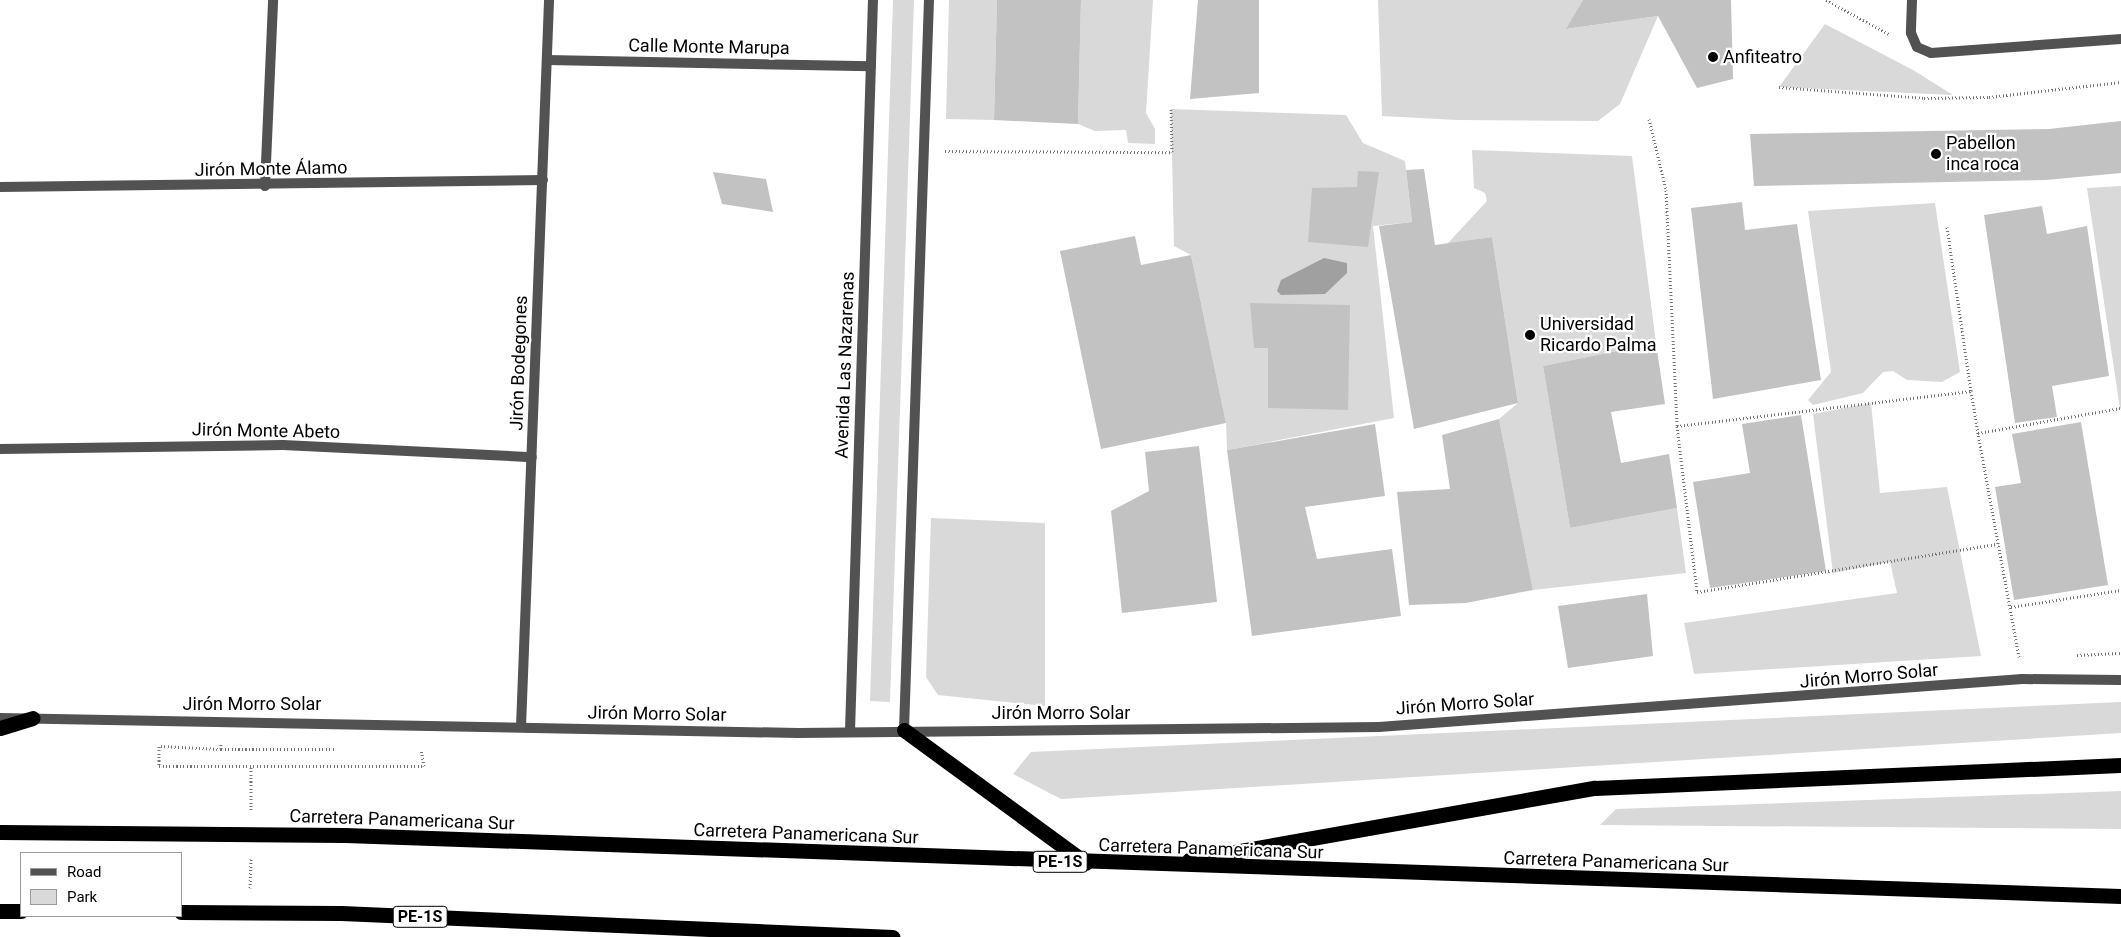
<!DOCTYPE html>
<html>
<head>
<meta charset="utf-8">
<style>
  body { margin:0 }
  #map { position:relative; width:2121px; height:937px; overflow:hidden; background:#fff; font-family:Roboto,sans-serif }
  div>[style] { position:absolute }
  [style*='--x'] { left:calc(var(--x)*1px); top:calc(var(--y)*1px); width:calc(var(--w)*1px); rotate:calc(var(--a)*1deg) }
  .green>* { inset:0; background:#d9d9d9 }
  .water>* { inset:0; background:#a0a0a0 }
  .building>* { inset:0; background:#c2c2c2 }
  .path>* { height:3px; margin-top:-1.5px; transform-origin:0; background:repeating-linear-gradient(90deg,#747474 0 1px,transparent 0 3.5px) }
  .service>* { height:10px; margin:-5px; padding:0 5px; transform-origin:5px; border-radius:5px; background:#525252 }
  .minor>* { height:10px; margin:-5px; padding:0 5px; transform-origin:5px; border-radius:5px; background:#525252 }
  .tertiary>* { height:10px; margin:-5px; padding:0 5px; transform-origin:5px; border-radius:5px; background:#525252 }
  .motorway>* { height:15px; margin:-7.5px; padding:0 7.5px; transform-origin:7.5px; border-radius:7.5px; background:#000 }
  .dots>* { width:14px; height:14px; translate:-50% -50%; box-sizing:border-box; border:2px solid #fff; border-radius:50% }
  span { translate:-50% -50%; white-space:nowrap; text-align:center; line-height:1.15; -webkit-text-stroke:4.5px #fff; paint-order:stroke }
  .shield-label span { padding:1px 4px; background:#fff; border:1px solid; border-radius:4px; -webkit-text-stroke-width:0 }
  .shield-label { font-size:16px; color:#000; font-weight:700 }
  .street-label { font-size:18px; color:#000 }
  .poi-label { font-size:18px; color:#000 }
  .left { translate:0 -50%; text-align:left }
  .legend { position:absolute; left:20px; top:852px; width:162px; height:65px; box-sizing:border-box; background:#fff; border:1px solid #999; margin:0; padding:6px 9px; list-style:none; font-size:15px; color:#000 }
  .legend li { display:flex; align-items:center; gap:10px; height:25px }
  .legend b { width:25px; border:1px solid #999 }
</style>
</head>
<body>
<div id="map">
  <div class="green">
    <i style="clip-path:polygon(893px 0,914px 0,890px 702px,870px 701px)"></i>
    <i style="clip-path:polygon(949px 0,997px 0,994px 120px,946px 119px)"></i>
    <i style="clip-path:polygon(1081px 0,1153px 0,1146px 113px,1155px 129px,1155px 144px,1128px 143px,1126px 130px,1095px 131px,1078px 124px)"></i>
    <i style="clip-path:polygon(1378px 0,1583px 0,1567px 29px,1658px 16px,1620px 104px,1598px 121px,1457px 120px,1382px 116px)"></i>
    <i style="clip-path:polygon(1825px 24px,1913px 70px,1953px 95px,1779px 87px)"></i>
    <i style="clip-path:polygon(1171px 109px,1346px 115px,1363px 143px,1405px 161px,1412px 222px,1373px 226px,1394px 418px,1227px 450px,1226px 423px,1191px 255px,1174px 246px)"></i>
    <i style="clip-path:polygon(1472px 150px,1632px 156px,1656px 343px,1543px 366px,1570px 528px,1677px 508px,1686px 573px,1533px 590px,1499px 419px,1518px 403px,1492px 237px,1447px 244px,1487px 201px,1485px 193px,1474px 188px)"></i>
    <i style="clip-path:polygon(2121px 186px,2121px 408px,2120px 409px,2087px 188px)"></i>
    <i style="clip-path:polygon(1935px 203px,1960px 372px,1942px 382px,1907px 380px,1893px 371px,1883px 372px,1863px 393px,1813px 405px,1808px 400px,1831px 372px,1808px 211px)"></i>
    <i style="clip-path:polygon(1871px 403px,1880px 493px,1947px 487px,1981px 656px,1694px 674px,1684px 623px,1897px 593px,1890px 562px,1833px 573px,1813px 414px)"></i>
    <i style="clip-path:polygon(931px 518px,1045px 523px,1045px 706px,938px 695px,926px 677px)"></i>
    <i style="clip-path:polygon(2121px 702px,2121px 733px,1061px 799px,1013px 774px,1031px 752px)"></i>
    <i style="clip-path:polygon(2121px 791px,2121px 829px,1600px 825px,1616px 809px)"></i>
  </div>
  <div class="water">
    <i style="clip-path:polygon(1324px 258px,1347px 263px,1347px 273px,1325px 294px,1281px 295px,1277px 291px,1281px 280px)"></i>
  </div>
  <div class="building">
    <i style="clip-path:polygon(997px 0,1081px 0,1078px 124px,994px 120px)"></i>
    <i style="clip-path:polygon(1198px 0,1259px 0,1259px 93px,1190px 99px)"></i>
    <i style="clip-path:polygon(1583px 0,1731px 0,1733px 79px,1697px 88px,1658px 16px,1566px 29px)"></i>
    <i style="clip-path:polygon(2121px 121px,2121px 173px,2046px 180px,1754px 186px,1750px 134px,2049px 129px)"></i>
    <i style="clip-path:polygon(1424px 169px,1435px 245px,1492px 237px,1518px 403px,1414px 429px,1379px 226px,1412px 222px,1406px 170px)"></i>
    <i style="clip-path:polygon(1358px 171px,1379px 172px,1368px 247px,1308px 242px,1312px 188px,1357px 187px)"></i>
    <i style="clip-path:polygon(713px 172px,766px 179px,773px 212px,722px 204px)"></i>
    <i style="clip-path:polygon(1742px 202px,1745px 230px,1797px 224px,1821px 380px,1713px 399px,1691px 208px)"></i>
    <i style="clip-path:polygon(2042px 206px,2047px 234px,2087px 226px,2109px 376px,2052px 386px,2057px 417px,2015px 423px,1984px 215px)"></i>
    <i style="clip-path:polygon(1135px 236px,1141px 265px,1191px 255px,1226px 423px,1101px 449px,1060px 251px)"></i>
    <i style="clip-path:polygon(1250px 303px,1350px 305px,1348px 410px,1268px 408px,1268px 348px,1254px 348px)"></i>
    <i style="clip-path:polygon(1656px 343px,1665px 404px,1611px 412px,1621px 463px,1669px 454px,1677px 508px,1570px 528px,1543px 366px)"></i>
    <i style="clip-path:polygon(1801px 415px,1826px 571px,1710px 588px,1693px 482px,1750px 473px,1742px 424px)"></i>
    <i style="clip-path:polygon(1499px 419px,1533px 590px,1466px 603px,1409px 605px,1397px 492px,1450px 489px,1442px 435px)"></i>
    <i style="clip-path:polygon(2081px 422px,2108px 585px,2014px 600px,1995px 487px,2021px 483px,2012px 434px)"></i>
    <i style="clip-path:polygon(1375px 424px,1385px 496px,1305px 507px,1317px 559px,1392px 549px,1401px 616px,1252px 636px,1227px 450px)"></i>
    <i style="clip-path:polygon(1199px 446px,1217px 602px,1122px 613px,1111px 511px,1149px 491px,1145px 452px)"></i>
    <i style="clip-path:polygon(1647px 594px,1653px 656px,1568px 668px,1558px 606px)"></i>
  </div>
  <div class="path">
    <i style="--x:1826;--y:0;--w:72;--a:28.4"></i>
    <i style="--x:1779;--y:87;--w:145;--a:4.3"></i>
    <i style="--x:1924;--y:98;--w:65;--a:-0.9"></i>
    <i style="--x:1989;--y:97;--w:133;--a:-6.5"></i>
    <i style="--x:1649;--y:119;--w:73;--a:76.5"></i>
    <i style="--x:1666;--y:190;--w:236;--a:87.3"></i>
    <i style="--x:1677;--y:426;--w:296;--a:-6.8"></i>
    <i style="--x:1971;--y:391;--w:43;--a:80.5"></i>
    <i style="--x:945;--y:151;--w:227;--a:0.3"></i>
    <i style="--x:1172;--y:152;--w:43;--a:-91.3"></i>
    <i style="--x:1947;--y:227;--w:166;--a:81.7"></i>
    <i style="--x:1677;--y:426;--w:167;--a:83.1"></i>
    <i style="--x:1697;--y:592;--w:305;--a:-9.1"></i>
    <i style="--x:2011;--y:607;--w:111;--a:-8.8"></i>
    <i style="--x:2077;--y:655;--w:44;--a:-2.6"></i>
    <i style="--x:2019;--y:657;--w:228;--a:-100.4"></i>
    <i style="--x:1978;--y:433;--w:145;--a:-9.9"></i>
    <i style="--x:221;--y:744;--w:5;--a:90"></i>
    <i style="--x:221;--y:749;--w:62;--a:-177.2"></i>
    <i style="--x:159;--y:746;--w:20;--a:90"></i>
    <i style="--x:159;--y:766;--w:265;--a:0"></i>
    <i style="--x:424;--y:766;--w:17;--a:-100"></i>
    <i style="--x:221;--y:749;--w:114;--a:0"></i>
    <i style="--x:251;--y:810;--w:44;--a:-90"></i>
    <i style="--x:250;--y:888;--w:29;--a:-88"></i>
  </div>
  <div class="service">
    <i style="--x:1912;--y:0;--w:33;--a:92"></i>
    <i style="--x:1911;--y:33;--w:15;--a:67"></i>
    <i style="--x:1917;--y:47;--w:15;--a:23"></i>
    <i style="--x:1931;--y:53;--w:191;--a:-4.2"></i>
  </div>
  <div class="minor">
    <i style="--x:547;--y:60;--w:324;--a:1.1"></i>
    <i style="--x:265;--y:186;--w:186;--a:-87.5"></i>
    <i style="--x:0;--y:187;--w:543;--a:-0.74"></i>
    <i style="--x:0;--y:449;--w:283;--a:-0.8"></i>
    <i style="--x:283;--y:445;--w:249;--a:2.8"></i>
    <i style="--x:521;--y:727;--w:728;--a:-87.79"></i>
  </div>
  <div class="tertiary">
    <i style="--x:0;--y:718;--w:798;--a:1.08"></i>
    <i style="--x:798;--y:733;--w:581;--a:-0.59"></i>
    <i style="--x:1379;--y:727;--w:645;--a:-4.27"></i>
    <i style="--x:2022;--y:679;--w:99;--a:0.6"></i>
    <i style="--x:904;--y:730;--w:730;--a:-88.04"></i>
    <i style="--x:850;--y:731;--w:731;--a:-88.2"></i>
  </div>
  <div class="motorway">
    <i style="--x:0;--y:728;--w:34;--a:-17"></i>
    <i style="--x:904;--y:730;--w:225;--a:36.2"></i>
    <i style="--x:0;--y:832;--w:345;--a:0.5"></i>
    <i style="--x:345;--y:835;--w:1777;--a:1.97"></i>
    <i style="--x:1189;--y:860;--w:412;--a:-10.1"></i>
    <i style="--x:1595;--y:788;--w:527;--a:-2.5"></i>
    <i style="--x:0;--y:911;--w:21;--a:0"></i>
    <i style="--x:181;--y:912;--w:160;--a:0.4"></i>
    <i style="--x:341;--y:913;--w:552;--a:2.49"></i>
  </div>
  <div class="dots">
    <i style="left:1713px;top:57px;background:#000"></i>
    <i style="left:1936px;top:154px;background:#000"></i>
    <i style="left:1530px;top:335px;background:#000"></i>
  </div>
  <div class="shield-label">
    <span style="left:1060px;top:862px">PE-1S</span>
    <span style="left:420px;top:917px">PE-1S</span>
  </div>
  <div class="street-label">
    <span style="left:709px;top:47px;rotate:1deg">Calle Monte Marupa</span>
    <span style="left:271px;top:169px;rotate:-1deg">Jirón Monte Álamo</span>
    <span style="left:519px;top:363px;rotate:-88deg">Jirón Bodegones</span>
    <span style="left:845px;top:365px;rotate:-88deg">Avenida Las Nazarenas</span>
    <span style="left:266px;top:431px;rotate:1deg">Jirón Monte Abeto</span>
    <span style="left:1869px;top:676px;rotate:-5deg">Jirón Morro Solar</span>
    <span style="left:252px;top:704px">Jirón Morro Solar</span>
    <span style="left:1465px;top:704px;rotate:-4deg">Jirón Morro Solar</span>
    <span style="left:1061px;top:713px">Jirón Morro Solar</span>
    <span style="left:657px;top:714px;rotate:1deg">Jirón Morro Solar</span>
    <span style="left:402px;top:820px;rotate:2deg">Carretera Panamericana Sur</span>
    <span style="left:806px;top:834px;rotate:2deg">Carretera Panamericana Sur</span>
    <span style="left:1211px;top:849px;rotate:2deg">Carretera Panamericana Sur</span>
    <span style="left:1616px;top:862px;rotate:2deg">Carretera Panamericana Sur</span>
  </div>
  <div class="poi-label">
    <span class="left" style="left:1723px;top:57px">Anfiteatro</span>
    <span class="left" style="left:1946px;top:154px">Pabellon<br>inca roca</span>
    <span class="left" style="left:1540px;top:335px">Universidad<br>Ricardo Palma</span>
  </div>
  <ul class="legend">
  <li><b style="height:6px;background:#525252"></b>Road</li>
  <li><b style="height:14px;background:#d9d9d9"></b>Park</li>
  </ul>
</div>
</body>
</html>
